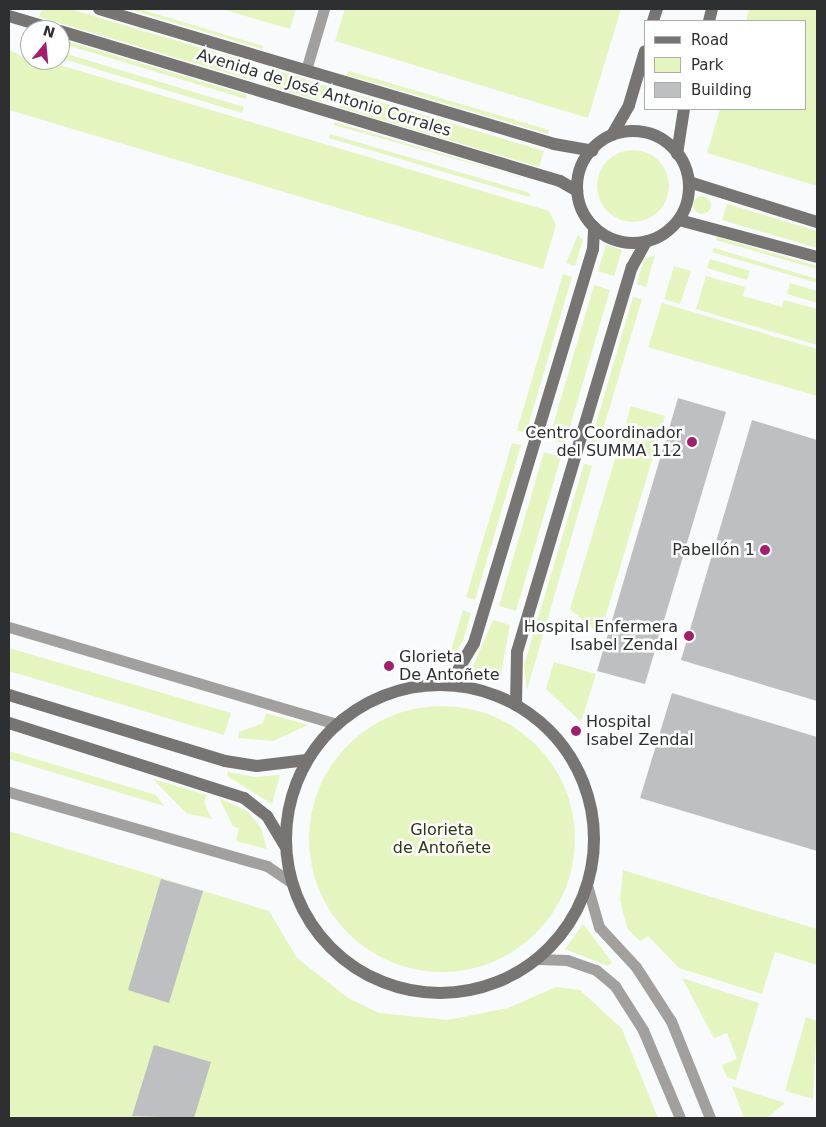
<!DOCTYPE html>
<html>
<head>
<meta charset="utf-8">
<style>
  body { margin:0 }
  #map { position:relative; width:826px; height:1127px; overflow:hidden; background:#f8fafc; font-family:"DejaVu Sans",sans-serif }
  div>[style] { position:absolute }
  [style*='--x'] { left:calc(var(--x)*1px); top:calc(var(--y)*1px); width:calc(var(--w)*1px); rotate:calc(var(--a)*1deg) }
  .green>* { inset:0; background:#e4f5bf }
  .round { border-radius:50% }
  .building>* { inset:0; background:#bdbfc1 }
  .street>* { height:11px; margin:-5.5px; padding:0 5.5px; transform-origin:5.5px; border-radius:5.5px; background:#a1a09f }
  .secondary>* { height:12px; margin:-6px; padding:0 6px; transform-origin:6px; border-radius:6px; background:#767574 }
  .secondary>.ring { margin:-6px; padding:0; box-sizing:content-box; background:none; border:12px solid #767574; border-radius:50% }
  .dots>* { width:14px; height:14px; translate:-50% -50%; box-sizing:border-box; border:2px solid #fff; border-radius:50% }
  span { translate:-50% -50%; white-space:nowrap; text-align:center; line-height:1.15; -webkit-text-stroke:5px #fff; paint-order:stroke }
  .street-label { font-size:16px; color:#2e2f30 }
  .poi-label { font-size:16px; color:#2e2f30 }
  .right { translate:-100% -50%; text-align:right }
  .left { translate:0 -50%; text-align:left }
  .park-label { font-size:16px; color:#2c370d }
  .frame { position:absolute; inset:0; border:10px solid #2e2f30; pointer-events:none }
  .legend { position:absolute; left:644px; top:20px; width:162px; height:90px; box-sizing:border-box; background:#fff; border:1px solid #abacac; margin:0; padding:6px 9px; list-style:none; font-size:15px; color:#2e2f30 }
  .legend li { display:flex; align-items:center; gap:10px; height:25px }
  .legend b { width:25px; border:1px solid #abacac }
  .north { position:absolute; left:20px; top:20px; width:50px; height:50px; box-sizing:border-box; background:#fff; border:1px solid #abacac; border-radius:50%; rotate:17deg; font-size:14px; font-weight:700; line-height:20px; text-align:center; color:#2e2f30 }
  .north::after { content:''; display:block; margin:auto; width:18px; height:22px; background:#a31f6d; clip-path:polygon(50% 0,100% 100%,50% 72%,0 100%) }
</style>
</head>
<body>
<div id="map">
  <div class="green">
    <i style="clip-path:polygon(42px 9px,70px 9px,255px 64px,251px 80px,39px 17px)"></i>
    <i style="clip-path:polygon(128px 9px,140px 9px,263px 46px,262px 49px)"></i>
    <i style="clip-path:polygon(222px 9px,296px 9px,290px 29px)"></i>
    <i style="clip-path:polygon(345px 9px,621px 9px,588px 118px,335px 41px)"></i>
    <i style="clip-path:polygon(749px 9px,817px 9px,817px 186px,707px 153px,720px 109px,805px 109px,805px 21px,746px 21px)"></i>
    <i style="clip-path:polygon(60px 39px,247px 95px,246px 99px,60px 43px)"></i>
    <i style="clip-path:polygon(9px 50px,30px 60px,43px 60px,549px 211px,556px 225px,543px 269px,9px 110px)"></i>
    <i style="clip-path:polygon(60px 52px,244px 107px,242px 113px,60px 58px)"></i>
    <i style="clip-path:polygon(272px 69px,327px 86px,322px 102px,267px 85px)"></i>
    <i style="clip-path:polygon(349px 71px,549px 130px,548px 134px,347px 75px)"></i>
    <i style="clip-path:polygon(343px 91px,544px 151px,539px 167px,339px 107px)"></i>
    <i style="clip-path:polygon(334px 122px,534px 181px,334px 125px)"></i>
    <i style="clip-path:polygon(330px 134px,530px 193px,529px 197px,329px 138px)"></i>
    <i class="round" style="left:597px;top:150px;width:72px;height:72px"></i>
    <i class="round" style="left:693px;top:196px;width:18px;height:18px"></i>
    <i style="clip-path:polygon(727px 204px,817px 231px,817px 248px,722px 220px)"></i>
    <i style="clip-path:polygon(578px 235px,583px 240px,575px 266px,566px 263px)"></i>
    <i style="clip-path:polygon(717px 237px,817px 266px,817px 269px,716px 240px)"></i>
    <i style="clip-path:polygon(606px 245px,622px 250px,614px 276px,598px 271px)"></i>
    <i style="clip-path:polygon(714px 248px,817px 279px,817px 283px,712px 252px)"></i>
    <i style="clip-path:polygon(655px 255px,646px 287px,637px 284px,644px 259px)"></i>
    <i style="clip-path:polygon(710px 259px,750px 271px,747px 280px,707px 268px)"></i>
    <i style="clip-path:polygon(674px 266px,691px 271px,680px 304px,664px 299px)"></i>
    <i style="clip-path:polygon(563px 274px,572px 277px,526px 433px,517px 430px)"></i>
    <i style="clip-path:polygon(706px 276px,745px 287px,743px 296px,782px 307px,784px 300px,817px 309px,817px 345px,696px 309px)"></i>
    <i style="clip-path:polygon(790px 283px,817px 291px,817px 303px,787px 294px)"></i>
    <i style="clip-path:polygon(594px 285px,610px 290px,565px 444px,549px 439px)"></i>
    <i style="clip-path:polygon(633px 297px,642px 299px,596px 453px,588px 451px)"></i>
    <i style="clip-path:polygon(662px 303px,817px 349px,817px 396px,648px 347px)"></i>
    <i style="clip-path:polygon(631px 406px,665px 416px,600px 635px,570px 609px)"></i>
    <i style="clip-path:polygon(512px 443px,521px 445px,475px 600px,466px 597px)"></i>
    <i style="clip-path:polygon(544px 452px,561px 457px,516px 611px,499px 606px)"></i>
    <i style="clip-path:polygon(584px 464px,592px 466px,527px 690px,524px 665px)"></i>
    <i style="clip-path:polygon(463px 610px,471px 613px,463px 641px,446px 666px)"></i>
    <i style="clip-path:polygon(493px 620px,510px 625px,500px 679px,471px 671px)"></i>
    <i style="clip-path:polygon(9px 648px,231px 713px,224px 735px,9px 671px)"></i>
    <i style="clip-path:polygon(554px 662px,596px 674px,581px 722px,546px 689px)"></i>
    <i class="round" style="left:309px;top:706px;width:266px;height:266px"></i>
    <i style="clip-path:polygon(266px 713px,308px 725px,273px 741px,238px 738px,239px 732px,263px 723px)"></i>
    <i style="clip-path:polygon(9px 751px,156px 795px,164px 806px,9px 759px)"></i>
    <i style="clip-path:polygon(228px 772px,255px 777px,280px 775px,272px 804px,227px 776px)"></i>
    <i style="clip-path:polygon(153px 779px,207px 795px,204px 802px,212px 819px,186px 813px)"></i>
    <i style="clip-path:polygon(219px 798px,247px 811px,261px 828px,267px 849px,236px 841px,239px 828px,233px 826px)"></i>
    <i style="clip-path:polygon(9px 831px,269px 911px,297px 958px,348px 998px,379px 1013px,448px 1020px,508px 1008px,556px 987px,580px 990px,622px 1029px,658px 1118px,9px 1118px)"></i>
    <i style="clip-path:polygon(623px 870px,817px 929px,817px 965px,775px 952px,762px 994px,679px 968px,648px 936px,640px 941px,627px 928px,620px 900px)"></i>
    <i style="clip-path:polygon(583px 924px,612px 962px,608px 966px,565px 949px)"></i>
    <i style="clip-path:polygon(682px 978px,759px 1003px,736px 1080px,727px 1077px,722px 1065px,737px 1059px,727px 1033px,714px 1038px)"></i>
    <i style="clip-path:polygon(806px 1017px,817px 1021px,813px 1099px,785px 1091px)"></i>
    <i style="clip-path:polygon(732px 1086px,785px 1103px,767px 1118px,744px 1118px)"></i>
  </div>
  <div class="building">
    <i style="clip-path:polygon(678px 398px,726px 412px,645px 684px,597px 671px)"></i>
    <i style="clip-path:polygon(752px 420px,817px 440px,817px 701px,681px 660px)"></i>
    <i style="clip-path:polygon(672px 693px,817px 737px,817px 851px,640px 798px)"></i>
    <i style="clip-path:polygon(161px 879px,203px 891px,169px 1003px,128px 990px)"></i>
    <i style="clip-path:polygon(154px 1045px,211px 1062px,194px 1118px,132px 1116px)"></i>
  </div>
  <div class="street">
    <i style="--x:306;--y:70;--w:64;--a:-73.6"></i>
    <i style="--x:9;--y:627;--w:342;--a:16.5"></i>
    <i style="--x:9;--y:792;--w:268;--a:16"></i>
    <i style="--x:267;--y:866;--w:29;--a:34"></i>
    <i style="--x:587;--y:885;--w:44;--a:74.1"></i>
    <i style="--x:599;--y:927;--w:54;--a:47.2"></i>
    <i style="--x:636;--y:967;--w:64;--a:57.1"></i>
    <i style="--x:671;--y:1021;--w:105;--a:68.1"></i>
    <i style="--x:537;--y:959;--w:30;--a:2"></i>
    <i style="--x:567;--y:960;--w:31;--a:19"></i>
    <i style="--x:596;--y:970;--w:25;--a:40"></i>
    <i style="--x:615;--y:986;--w:52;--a:57.5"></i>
    <i style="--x:643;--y:1030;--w:95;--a:67.2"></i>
  </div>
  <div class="secondary">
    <i style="--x:99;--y:9;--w:475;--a:16.5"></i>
    <i style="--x:554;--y:144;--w:39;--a:10"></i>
    <i style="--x:9;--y:16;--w:49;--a:16.6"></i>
    <i style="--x:653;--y:21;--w:13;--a:-72"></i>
    <i style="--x:709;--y:21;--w:12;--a:-76"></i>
    <i style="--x:60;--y:31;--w:522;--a:16.7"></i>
    <i style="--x:560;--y:181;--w:20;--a:30"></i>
    <i class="ring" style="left:577px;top:131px;width:100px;height:100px"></i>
    <i style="--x:612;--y:135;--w:34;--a:-60"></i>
    <i style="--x:629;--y:105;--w:56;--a:-73.5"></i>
    <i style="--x:677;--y:154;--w:46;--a:-81.2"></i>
    <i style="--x:689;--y:182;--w:134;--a:17.4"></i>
    <i style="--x:679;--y:220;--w:143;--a:15"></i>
    <i style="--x:449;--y:685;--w:49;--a:-59.2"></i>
    <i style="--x:474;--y:643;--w:412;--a:-73.2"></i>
    <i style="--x:593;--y:249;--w:22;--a:-87"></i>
    <i class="ring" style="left:286px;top:685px;width:296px;height:296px"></i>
    <i style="--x:9;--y:695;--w:226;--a:17"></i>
    <i style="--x:225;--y:761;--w:32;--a:9"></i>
    <i style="--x:257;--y:766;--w:50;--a:-6.8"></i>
    <i style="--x:516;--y:705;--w:53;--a:-88.9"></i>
    <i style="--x:517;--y:652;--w:402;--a:-73.4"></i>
    <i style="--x:632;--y:267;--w:29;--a:-61"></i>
    <i style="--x:9;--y:723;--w:247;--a:17.7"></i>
    <i style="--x:244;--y:798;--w:29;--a:38"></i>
    <i style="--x:267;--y:816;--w:35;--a:59"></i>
  </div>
  <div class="dots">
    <i style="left:692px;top:442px;background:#a31f6d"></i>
    <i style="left:765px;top:550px;background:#a31f6d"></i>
    <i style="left:689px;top:636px;background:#a31f6d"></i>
    <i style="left:389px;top:666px;background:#a31f6d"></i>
    <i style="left:576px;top:731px;background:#a31f6d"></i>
  </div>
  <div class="street-label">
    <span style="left:324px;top:93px;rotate:17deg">Avenida de José Antonio Corrales</span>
  </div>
  <div class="poi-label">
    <span class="right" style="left:682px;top:442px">Centro Coordinador<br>del SUMMA 112</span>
    <span class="right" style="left:755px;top:550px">Pabellón 1</span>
    <span class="right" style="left:678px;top:636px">Hospital Enfermera<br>Isabel Zendal</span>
    <span class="left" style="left:399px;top:666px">Glorieta<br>De Antoñete</span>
    <span class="left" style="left:586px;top:731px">Hospital<br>Isabel Zendal</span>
  </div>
  <div class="park-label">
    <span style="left:442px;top:839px">Glorieta<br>de Antoñete</span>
  </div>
  <div class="frame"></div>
  <ul class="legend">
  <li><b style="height:6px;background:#767574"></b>Road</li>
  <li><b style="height:14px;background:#e4f5bf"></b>Park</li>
  <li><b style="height:14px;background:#bdbfc1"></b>Building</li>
  </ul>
  <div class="north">N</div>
</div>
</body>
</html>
